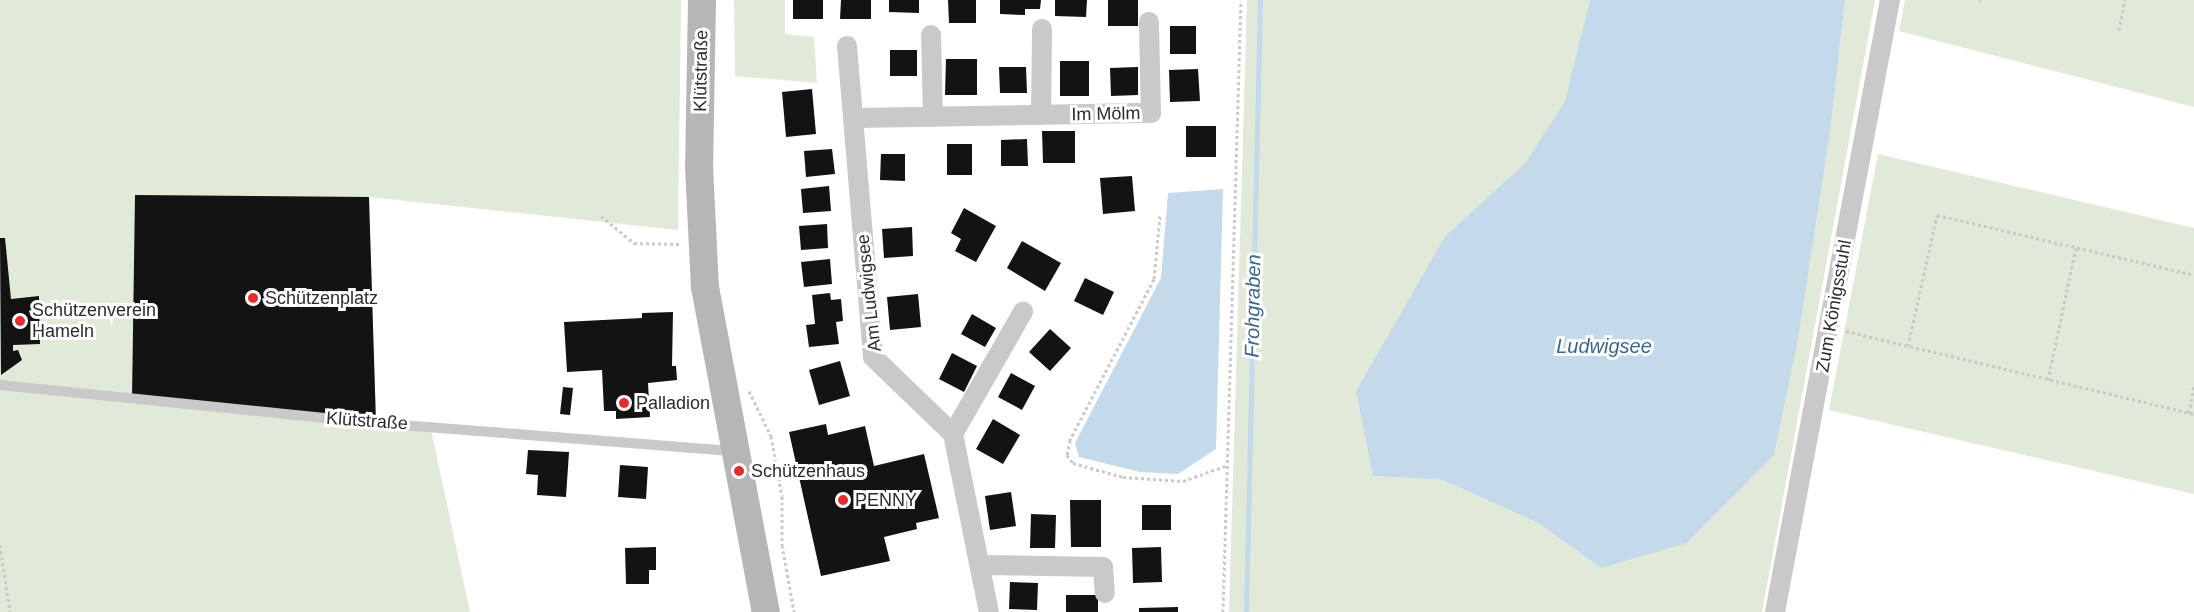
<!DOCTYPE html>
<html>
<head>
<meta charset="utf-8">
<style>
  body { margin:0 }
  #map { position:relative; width:2194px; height:612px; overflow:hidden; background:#fff; font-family:Arial,sans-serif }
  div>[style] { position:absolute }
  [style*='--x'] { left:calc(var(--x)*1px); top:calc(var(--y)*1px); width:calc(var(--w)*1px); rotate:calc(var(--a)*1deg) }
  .green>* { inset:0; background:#e1ead8 }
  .water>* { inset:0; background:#c4d9ea }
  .stream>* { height:5px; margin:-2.5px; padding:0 2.5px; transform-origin:2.5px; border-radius:2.5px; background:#c4d9ea }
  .building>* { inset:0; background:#131313 }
  .path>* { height:3px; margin-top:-1.5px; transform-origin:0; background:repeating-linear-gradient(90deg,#c9c9c9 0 3px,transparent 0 6px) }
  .service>* { height:10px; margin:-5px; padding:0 5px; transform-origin:5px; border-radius:5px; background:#c9c9c9 }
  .minor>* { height:20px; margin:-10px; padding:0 10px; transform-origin:10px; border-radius:10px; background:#c9c9c9 }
  .secondary>* { height:28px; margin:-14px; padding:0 14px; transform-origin:14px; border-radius:14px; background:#b6b6b6 }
  .dots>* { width:16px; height:16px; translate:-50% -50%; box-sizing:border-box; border:3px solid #fff; border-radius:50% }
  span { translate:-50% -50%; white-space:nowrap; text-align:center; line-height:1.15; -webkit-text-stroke:6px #fff; paint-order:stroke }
  .street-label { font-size:18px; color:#2c2c2c }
  .poi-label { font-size:18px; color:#2c2c2c }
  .left { translate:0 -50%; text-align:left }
  .water-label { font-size:20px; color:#3a688d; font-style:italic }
</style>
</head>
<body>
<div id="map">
  <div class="green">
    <i style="clip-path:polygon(0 0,681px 0,678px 230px,369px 197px,376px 422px,430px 425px,470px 612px,0 612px)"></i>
    <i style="clip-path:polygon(734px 0,785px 0,785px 34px,814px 37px,817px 83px,735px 76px)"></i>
    <i style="clip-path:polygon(1247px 0,1590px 0,1566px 101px,1526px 162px,1446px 235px,1373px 476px,1443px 480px,1538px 523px,1601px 568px,1831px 125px,1845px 0,1875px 0,1762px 612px,1229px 612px)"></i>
    <i style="clip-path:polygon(1905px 0,2194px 0,2194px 107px,1899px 31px)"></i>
    <i style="clip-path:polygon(1878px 154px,2194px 228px,2194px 494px,1829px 410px)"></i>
  </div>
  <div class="water">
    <i style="clip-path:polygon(1590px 0,1845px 0,1831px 125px,1798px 339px,1774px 455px,1687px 543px,1601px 568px,1538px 523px,1443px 480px,1373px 476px,1356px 391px,1446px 235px,1526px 162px,1565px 101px)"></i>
    <i style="clip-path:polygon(1223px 189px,1216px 449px,1178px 474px,1140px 472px,1079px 457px,1075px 443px,1161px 278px,1168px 193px)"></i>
  </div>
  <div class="stream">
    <i style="--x:1246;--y:612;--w:612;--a:-88.69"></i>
  </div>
  <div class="building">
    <i style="clip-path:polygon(793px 0,823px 0,823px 19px,793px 19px)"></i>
    <i style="clip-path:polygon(841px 0,871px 0,871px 19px,840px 19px)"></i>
    <i style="clip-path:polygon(889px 0,919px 0,919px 13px,889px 12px)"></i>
    <i style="clip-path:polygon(948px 0,976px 0,976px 23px,949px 23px)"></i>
    <i style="clip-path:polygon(1000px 0,1041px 0,1040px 9px,1025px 9px,1025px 15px,1000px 14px)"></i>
    <i style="clip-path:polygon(1055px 0,1087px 0,1086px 17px,1055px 16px)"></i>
    <i style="clip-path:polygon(1108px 0,1138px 0,1138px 26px,1108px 26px)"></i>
    <i style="clip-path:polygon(1170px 26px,1196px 26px,1196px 54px,1170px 54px)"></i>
    <i style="clip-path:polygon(890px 50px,917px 50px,917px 76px,890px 76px)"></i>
    <i style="clip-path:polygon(946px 59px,977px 59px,977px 95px,945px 95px)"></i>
    <i style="clip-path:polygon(1060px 61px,1089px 61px,1089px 96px,1060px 96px)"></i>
    <i style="clip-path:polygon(999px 67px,1026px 67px,1027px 93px,1000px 93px)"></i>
    <i style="clip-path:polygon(1138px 67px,1138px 95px,1111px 96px,1110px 68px)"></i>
    <i style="clip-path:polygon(1198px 69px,1200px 101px,1170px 102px,1169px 70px)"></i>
    <i style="clip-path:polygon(812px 89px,816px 134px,786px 137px,782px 92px)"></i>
    <i style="clip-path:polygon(1186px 126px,1216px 126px,1216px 157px,1186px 157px)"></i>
    <i style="clip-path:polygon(1042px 131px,1075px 131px,1075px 163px,1043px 163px)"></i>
    <i style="clip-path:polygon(1027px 139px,1028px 166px,1001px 166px,1001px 140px)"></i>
    <i style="clip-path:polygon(947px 144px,972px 144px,972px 175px,947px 175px)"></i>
    <i style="clip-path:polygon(832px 149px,835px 174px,806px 177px,804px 151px)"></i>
    <i style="clip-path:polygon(881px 154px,905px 154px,905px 181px,880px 180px)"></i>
    <i style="clip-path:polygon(1132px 176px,1135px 211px,1103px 214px,1100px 178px)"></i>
    <i style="clip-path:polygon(829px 186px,831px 211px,803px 213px,801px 189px)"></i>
    <i style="clip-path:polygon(135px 195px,369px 197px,376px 423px,132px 398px)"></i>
    <i style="clip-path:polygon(964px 208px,996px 226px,976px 262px,955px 251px,961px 239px,951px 233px)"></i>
    <i style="clip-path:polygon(827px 224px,828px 248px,801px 250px,799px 226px)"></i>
    <i style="clip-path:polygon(912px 227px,913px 256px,884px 258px,882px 229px)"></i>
    <i style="clip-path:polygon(0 238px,5px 238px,11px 299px,39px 296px,40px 344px,13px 345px,13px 351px,18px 350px,22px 360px,1px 375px)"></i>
    <i style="clip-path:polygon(1022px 241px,1061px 263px,1045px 291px,1007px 268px)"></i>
    <i style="clip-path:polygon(830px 259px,832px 284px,804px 287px,801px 262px)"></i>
    <i style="clip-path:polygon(1085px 278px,1114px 292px,1103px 315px,1074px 301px)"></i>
    <i style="clip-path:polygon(830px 293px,831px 300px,841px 299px,843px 321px,836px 322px,839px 344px,809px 347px,806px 325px,815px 324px,812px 295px)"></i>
    <i style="clip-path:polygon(918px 294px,921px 327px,890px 330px,887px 297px)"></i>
    <i style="clip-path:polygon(673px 312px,672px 366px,676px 366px,677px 380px,648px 383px,650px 417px,616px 419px,616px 411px,604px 411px,602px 370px,567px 372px,564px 322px,642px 318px,642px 313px)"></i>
    <i style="clip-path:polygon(972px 314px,996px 328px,985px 347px,961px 334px)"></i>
    <i style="clip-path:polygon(1050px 329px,1071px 348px,1050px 371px,1029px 352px)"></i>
    <i style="clip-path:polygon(952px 353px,977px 366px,964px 392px,939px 379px)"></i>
    <i style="clip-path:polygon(840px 361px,850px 396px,819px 405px,809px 370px)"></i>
    <i style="clip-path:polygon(1011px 373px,1035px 386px,1022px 410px,998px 397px)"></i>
    <i style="clip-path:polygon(563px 387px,573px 388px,570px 415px,560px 414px)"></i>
    <i style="clip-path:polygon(993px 419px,1020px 435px,1003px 464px,976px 449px)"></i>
    <i style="clip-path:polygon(826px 424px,828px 435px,865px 426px,874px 466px,924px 454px,939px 518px,916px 523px,917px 529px,884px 537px,890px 561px,821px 576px,789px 432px)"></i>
    <i style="clip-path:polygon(528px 450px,569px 452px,566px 497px,537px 495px,538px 475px,526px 474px)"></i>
    <i style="clip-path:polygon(620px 465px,648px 467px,646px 499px,618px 497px)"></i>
    <i style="clip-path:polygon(1011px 492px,1016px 526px,990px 530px,985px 496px)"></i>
    <i style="clip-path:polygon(1070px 500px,1101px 500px,1101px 547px,1071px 547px)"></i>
    <i style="clip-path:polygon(1142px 505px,1171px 505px,1171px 530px,1142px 530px)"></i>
    <i style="clip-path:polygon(1031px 514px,1056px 515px,1055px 548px,1030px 548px)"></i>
    <i style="clip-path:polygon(656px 547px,656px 570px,649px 570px,649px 584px,626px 584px,625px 548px)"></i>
    <i style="clip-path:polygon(1161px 547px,1162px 582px,1133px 583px,1132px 548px)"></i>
    <i style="clip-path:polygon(1010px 582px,1038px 583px,1037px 610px,1009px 609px)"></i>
    <i style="clip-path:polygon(1066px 595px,1098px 595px,1098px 612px,1066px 612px)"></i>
    <i style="clip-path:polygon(1178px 607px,1178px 612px,1139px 612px,1139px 608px)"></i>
  </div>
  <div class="path">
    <i style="--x:1979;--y:2;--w:2;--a:-63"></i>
    <i style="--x:2119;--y:30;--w:31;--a:-79"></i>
    <i style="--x:601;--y:216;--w:43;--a:39.3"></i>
    <i style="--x:634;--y:243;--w:48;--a:1.2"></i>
    <i style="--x:1160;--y:216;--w:63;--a:95.4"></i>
    <i style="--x:1154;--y:279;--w:182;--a:117.6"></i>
    <i style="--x:1070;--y:440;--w:15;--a:101"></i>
    <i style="--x:1067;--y:455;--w:10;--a:53"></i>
    <i style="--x:1073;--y:463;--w:52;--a:15.6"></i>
    <i style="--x:1123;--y:477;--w:60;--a:3.8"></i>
    <i style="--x:1183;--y:481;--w:45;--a:-19.7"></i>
    <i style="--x:1846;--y:331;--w:358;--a:13.4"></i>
    <i style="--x:1908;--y:346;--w:134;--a:-77.5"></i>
    <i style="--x:1937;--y:215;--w:264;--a:13.1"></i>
    <i style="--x:2048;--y:380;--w:136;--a:-78.1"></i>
    <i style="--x:749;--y:391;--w:50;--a:63.9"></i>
    <i style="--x:771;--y:436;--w:61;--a:79.6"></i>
    <i style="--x:782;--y:496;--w:49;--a:90"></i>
    <i style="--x:782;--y:545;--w:68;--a:79.8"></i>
    <i style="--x:2189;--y:413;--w:29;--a:-80"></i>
    <i style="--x:0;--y:545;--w:68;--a:81.5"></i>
    <i style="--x:1223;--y:612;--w:612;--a:-88.32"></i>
  </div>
  <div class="service">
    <i style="--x:0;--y:385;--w:378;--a:5.8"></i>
    <i style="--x:376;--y:423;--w:360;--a:4.5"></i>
  </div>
  <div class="minor">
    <i style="--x:931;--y:35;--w:82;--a:88.6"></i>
    <i style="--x:847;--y:46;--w:312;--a:85.2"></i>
    <i style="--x:873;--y:357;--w:111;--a:43.9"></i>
    <i style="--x:953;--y:434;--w:182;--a:78.6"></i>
    <i style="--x:1041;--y:115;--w:86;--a:-89.3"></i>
    <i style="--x:855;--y:118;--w:296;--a:-1"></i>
    <i style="--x:1151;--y:113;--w:91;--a:-91.3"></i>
    <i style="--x:953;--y:434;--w:141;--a:-60.2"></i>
    <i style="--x:979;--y:565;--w:124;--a:0.9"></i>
    <i style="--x:1103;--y:567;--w:26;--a:86"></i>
    <i style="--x:1775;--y:612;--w:623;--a:-79.36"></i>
  </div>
  <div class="secondary">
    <i style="--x:702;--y:0;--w:166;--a:91"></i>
    <i style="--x:699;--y:166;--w:121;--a:87.2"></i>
    <i style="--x:705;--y:287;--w:331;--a:79.4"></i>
  </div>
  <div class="dots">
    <i style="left:253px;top:298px;background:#e62b2c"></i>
    <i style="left:20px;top:321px;background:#e62b2c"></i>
    <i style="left:624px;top:403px;background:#e62b2c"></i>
    <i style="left:739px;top:471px;background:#e62b2c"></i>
    <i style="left:843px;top:500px;background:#e62b2c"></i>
  </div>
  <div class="street-label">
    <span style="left:701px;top:71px;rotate:-89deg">Klütstraße</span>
    <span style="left:1106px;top:114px;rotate:-1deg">Im Mölm</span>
    <span style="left:869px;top:293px;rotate:-96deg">Am Ludwigsee</span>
    <span style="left:1834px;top:306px;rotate:-80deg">Zum Königsstuhl</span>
    <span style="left:367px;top:421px;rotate:4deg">Klütstraße</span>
  </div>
  <div class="poi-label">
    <span class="left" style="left:265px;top:298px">Schützenplatz</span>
    <span class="left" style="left:32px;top:321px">Schützenverein<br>Hameln</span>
    <span class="left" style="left:636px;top:403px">Palladion</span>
    <span class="left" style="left:751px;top:471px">Schützenhaus</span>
    <span class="left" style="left:855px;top:500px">PENNY</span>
  </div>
  <div class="water-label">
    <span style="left:1253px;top:306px;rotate:-89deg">Frohgraben</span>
    <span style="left:1604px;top:346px">Ludwigsee</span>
  </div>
</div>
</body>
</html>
